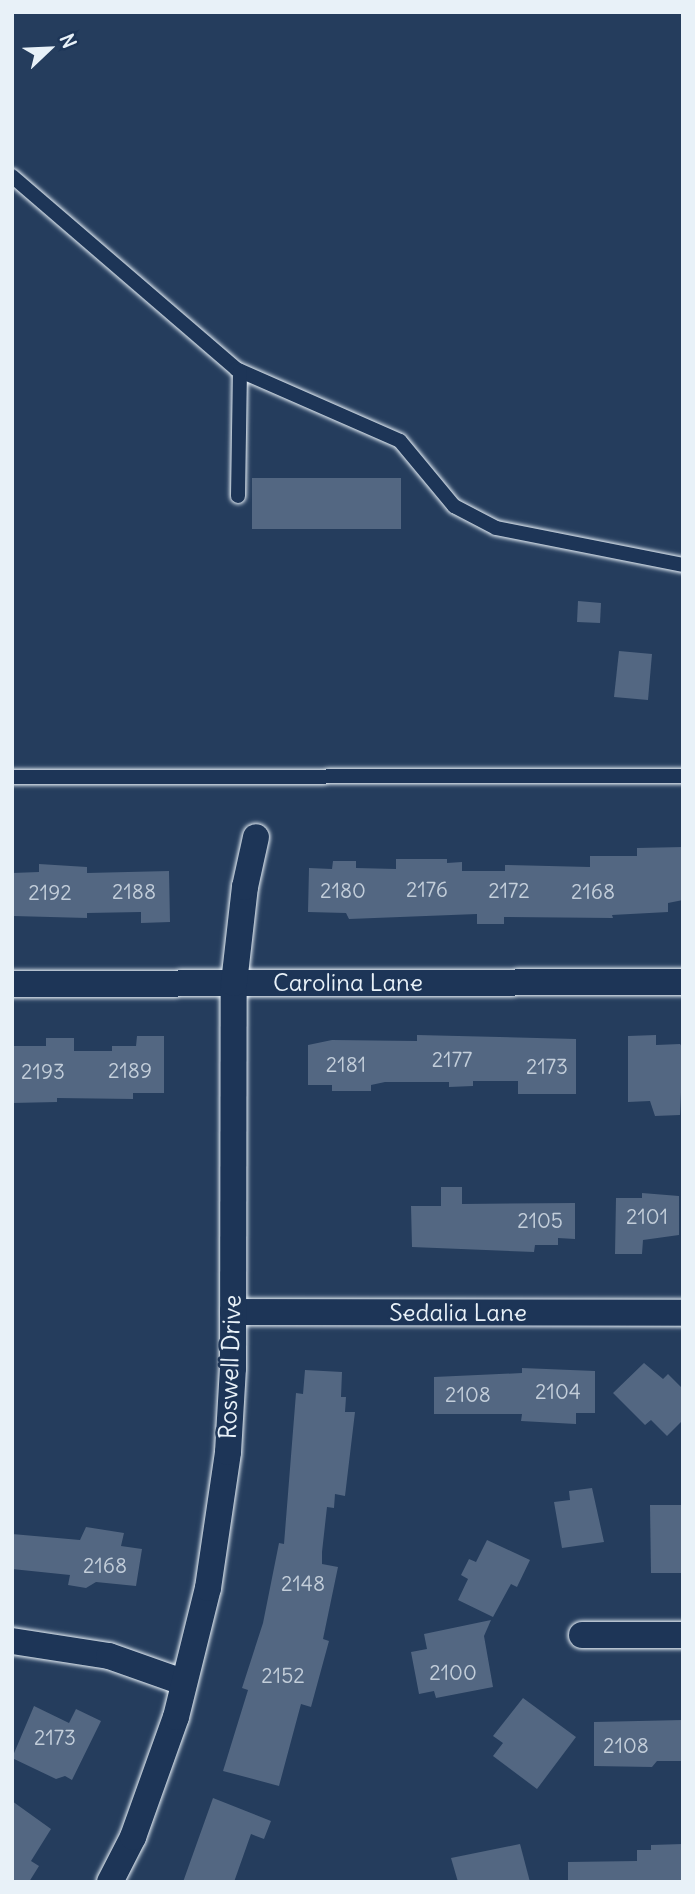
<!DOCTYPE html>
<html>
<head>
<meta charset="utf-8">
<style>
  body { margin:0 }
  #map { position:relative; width:695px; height:1894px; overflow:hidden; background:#253d5d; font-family:Delius,sans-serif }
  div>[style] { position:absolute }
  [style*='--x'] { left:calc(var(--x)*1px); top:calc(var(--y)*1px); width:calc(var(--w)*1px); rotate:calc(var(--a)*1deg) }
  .building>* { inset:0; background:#536782 }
  .roads { filter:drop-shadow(0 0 2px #e8f1f8) drop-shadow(0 0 2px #e8f1f8) }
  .lane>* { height:14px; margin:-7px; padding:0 7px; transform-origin:7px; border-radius:7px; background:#1d3557 }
  .street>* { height:26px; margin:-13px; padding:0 13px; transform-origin:13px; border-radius:13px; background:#1d3557 }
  span { translate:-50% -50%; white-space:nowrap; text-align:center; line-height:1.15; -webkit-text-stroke:5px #1d3557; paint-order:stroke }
  .number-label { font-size:21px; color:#c3ceda }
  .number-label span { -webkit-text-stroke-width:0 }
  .street-label { font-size:24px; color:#e8f1f8 }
  .frame { position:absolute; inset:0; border:14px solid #e8f1f8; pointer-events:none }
  .north { position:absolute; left:14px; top:14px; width:70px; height:70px; -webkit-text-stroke:5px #1d3557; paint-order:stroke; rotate:67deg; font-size:19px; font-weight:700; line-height:28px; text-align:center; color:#e8f1f8 }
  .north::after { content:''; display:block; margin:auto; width:24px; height:32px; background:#e8f1f8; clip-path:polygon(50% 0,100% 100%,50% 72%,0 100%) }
</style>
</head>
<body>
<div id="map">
  <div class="building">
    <i style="clip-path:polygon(252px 478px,401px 478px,401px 529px,252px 529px)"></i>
    <i style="clip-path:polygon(578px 601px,601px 603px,600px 623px,577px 622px)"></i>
    <i style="clip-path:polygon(619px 651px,652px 654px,648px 700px,614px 697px)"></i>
    <i style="clip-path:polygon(683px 847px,683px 900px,668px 903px,668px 912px,612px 915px,613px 918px,504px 917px,504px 924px,477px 924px,477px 914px,349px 919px,346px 913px,308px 912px,309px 868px,332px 869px,333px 861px,356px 861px,356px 868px,396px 869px,396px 859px,447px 859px,447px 863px,462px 862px,462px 871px,505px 871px,505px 865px,590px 867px,590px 856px,637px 856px,637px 848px)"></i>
    <i style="clip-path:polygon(39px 864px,87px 867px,87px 873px,169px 871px,170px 922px,141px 923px,141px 912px,87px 913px,87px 918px,13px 916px,12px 873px,39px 872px)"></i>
    <i style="clip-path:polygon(417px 1035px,576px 1039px,576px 1094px,518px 1094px,518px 1081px,473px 1081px,473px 1086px,449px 1087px,449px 1082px,385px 1082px,371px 1085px,371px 1091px,332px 1091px,332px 1085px,308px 1085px,308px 1045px,332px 1040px,417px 1041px)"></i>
    <i style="clip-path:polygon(656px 1035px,656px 1045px,680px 1044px,683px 1048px,680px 1115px,655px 1116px,650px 1101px,628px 1102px,628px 1036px)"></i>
    <i style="clip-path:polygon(137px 1036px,164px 1036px,164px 1093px,133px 1093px,133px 1099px,57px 1098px,57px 1102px,12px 1103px,12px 1046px,46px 1046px,46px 1038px,74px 1038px,74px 1051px,112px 1051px,112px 1046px,136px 1046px)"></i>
    <i style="clip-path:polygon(441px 1187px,462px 1187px,462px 1204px,575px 1203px,575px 1239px,558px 1238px,558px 1245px,535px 1245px,534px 1252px,412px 1247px,411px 1206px,441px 1206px)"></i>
    <i style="clip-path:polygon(642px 1193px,679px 1196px,679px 1235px,643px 1240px,642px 1254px,615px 1254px,616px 1198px,642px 1198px)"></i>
    <i style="clip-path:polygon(644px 1363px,663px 1379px,668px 1374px,683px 1389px,683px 1420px,667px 1436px,651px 1420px,645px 1425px,613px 1393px)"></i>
    <i style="clip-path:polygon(522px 1368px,595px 1371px,595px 1413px,576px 1413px,576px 1424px,521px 1421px,522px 1414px,434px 1414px,434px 1377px,522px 1373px)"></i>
    <i style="clip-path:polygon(305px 1370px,342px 1372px,341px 1397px,346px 1397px,345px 1412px,355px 1412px,345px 1496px,335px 1494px,334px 1508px,327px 1507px,322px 1552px,322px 1564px,338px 1567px,323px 1639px,329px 1641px,311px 1707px,301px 1704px,279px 1786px,223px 1771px,248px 1690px,242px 1688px,263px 1623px,279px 1543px,284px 1544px,296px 1393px,303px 1394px)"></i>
    <i style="clip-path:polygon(592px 1488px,604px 1542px,562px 1548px,554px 1502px,570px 1500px,569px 1491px)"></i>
    <i style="clip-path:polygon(650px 1505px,683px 1505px,683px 1573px,651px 1573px)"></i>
    <i style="clip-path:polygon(86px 1527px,124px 1533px,121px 1546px,142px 1549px,136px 1586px,96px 1582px,86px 1588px,68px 1585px,70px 1575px,12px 1569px,12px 1534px,80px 1540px)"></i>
    <i style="clip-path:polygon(487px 1540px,530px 1560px,517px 1587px,511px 1584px,493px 1617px,458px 1600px,468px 1579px,461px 1575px,469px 1559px,476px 1562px)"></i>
    <i style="clip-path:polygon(491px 1620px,484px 1636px,493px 1687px,436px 1698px,434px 1691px,419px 1694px,411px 1652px,427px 1649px,424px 1634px)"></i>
    <i style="clip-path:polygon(523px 1698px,576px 1737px,537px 1789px,493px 1756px,503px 1743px,493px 1736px)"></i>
    <i style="clip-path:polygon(34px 1706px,69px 1723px,76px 1709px,101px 1721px,72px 1780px,65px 1776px,56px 1779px,12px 1758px)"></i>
    <i style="clip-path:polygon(683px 1720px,683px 1761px,657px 1761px,652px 1767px,594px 1766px,594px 1722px)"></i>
    <i style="clip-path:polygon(213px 1798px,271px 1821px,264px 1839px,251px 1834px,234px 1882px,183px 1882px)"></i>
    <i style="clip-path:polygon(12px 1801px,51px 1829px,31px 1861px,39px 1866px,29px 1882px,12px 1882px)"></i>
    <i style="clip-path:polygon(520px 1844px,530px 1882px,458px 1882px,451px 1858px)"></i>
    <i style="clip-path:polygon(683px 1844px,683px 1882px,568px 1882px,568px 1862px,637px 1861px,637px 1850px,651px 1850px,651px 1845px)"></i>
  </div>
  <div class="roads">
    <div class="lane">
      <i style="--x:12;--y:176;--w:296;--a:40.7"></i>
      <i style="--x:236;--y:369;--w:179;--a:23.7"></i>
      <i style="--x:400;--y:441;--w:85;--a:50.3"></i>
      <i style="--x:454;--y:506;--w:47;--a:27.6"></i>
      <i style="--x:496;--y:528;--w:191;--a:11.2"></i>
      <i style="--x:238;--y:496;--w:125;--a:-89.1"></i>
      <i style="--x:12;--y:777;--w:671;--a:-0.09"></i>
    </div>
    <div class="street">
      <i style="--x:12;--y:984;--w:671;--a:-0.17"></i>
      <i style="--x:233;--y:1312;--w:450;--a:0.1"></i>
      <i style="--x:582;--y:1635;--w:101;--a:0"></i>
      <i style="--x:12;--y:1641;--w:98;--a:8.8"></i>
      <i style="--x:109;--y:1656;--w:78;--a:19.4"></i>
      <i style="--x:110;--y:1882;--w:51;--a:-62.9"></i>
      <i style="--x:133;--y:1837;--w:127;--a:-70.3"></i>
      <i style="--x:176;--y:1717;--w:133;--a:-76.1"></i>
      <i style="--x:208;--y:1588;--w:137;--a:-81.6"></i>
      <i style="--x:228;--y:1452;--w:84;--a:-86.6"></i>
      <i style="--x:233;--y:1368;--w:385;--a:-89.9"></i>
      <i style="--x:234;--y:983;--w:97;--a:-83.5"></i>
      <i style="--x:245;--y:887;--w:51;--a:-77.6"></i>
    </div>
  </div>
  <div class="number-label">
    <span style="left:427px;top:890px">2176</span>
    <span style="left:343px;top:891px">2180</span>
    <span style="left:509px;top:891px">2172</span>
    <span style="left:134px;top:892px">2188</span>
    <span style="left:593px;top:892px">2168</span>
    <span style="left:50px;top:893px">2192</span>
    <span style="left:452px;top:1060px">2177</span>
    <span style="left:346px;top:1065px">2181</span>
    <span style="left:547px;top:1067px">2173</span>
    <span style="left:130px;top:1071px">2189</span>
    <span style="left:43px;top:1072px">2193</span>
    <span style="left:647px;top:1217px">2101</span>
    <span style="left:540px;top:1221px">2105</span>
    <span style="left:558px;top:1392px">2104</span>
    <span style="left:468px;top:1395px">2108</span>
    <span style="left:105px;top:1566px">2168</span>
    <span style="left:303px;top:1584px">2148</span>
    <span style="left:453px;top:1673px">2100</span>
    <span style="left:283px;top:1676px">2152</span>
    <span style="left:55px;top:1738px">2173</span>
    <span style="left:626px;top:1746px">2108</span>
  </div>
  <div class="street-label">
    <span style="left:348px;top:983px">Carolina Lane</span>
    <span style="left:458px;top:1313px">Sedalia Lane</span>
    <span style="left:230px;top:1367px;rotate:-88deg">Roswell Drive</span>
  </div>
  <div class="frame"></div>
  <div class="north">N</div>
</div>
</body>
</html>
